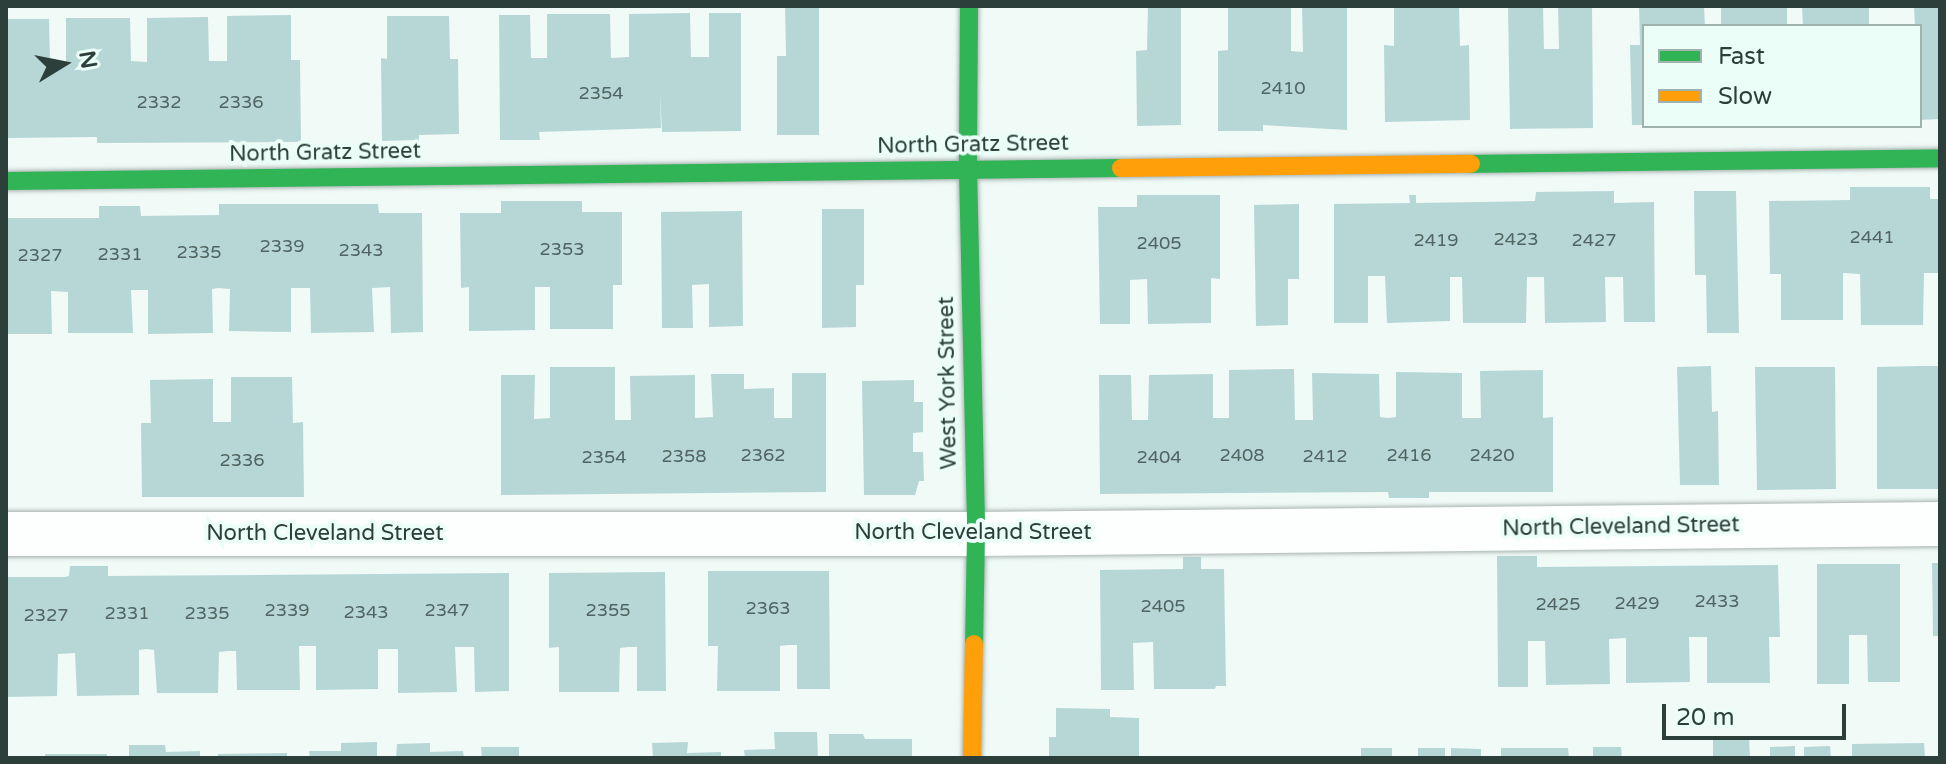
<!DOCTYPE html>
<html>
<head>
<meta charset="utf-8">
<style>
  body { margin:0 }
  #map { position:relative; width:1946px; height:764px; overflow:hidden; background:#f0faf7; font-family:"Varela Round",sans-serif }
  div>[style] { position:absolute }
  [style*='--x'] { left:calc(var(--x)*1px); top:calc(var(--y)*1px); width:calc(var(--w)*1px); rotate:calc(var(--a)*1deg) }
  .building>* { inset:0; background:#b7d7d7 }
  .roads { filter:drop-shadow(0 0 2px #a8b4b1) drop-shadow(0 0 2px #a8b4b1) }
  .street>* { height:44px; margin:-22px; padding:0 22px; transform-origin:22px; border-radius:22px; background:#fdfefe }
  .fast>* { height:18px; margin:-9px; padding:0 9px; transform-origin:9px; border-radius:9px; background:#30b455 }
  .slow>* { height:18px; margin:-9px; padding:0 9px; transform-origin:9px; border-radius:9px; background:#ff9f0a }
  span { translate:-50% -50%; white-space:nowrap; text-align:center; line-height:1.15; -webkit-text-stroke:8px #ecfef8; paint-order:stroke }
  .number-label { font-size:18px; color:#506561 }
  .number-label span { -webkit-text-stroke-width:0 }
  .street-label { font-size:22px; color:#2d3f3a }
  .frame { position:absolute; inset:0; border:8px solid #2d3f3a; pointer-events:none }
  .legend { position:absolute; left:1642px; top:24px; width:280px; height:104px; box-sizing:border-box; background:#ecfef8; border:2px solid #a0b2ac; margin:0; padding:10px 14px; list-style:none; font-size:24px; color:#2d3f3a }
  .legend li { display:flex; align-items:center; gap:16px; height:40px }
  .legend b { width:40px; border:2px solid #a0b2ac }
  .north { position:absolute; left:24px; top:24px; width:80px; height:80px; -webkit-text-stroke:6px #ecfef8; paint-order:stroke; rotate:80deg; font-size:22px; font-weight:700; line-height:32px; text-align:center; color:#2d3f3a }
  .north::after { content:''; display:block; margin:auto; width:28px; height:36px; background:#2d3f3a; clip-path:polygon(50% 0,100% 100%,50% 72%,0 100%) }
  .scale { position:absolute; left:1662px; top:704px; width:184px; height:36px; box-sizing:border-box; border:4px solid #2d3f3a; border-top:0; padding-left:10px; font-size:24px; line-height:28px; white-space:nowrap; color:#2d3f3a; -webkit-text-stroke:6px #ecfef8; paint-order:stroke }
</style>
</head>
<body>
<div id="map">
  <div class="building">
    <i style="clip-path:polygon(785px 6px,819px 6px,819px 135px,777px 135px,777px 56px,786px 56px)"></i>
    <i style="clip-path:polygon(1148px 6px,1181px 6px,1181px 125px,1137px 126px,1136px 51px,1147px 50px)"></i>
    <i style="clip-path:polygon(1228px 6px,1291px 6px,1291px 51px,1303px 52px,1302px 6px,1347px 6px,1347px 130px,1263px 125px,1263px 131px,1218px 131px,1218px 51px,1228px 50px)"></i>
    <i style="clip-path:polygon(1394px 6px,1459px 6px,1460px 46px,1469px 45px,1470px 120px,1385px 122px,1384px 45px,1394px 46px)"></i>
    <i style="clip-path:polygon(1508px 6px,1543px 6px,1544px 49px,1559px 49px,1558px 6px,1592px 6px,1593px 128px,1510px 129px)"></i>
    <i style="clip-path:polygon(1639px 6px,1704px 6px,1705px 26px,1644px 26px,1644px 125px,1632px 125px,1630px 45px,1640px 45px)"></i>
    <i style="clip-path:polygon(1721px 6px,1787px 6px,1787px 26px,1721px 26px)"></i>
    <i style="clip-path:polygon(1802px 6px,1869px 6px,1869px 26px,1803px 26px)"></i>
    <i style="clip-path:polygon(1914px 6px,1940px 6px,1940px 119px,1920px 120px,1920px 26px,1915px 26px)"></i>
    <i style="clip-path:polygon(690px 13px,691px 57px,709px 57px,709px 13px,741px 13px,741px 131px,662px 132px,660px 93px,661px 128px,539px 132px,540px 140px,500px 140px,499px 15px,530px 15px,531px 58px,547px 58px,547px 14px,610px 14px,611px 58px,629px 57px,629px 14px)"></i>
    <i style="clip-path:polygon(291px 15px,291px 60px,300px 60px,301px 142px,97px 143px,97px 137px,6px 138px,6px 19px,49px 19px,50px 62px,66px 62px,66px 18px,130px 18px,131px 61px,147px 62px,147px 18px,208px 17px,209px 61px,227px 61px,227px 16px)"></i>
    <i style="clip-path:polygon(387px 16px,449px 16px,450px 59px,458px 59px,459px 134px,419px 135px,419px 140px,382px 141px,381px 58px,387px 59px)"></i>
    <i style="clip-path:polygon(1850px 187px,1930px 187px,1930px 199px,1940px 199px,1940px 273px,1924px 273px,1923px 325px,1861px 325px,1860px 274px,1843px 273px,1843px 320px,1781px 320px,1781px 274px,1770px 274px,1769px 201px,1850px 200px)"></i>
    <i style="clip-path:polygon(1614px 191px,1614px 203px,1654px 202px,1655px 322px,1624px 322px,1623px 277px,1605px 277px,1606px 322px,1545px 323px,1544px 277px,1527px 277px,1526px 323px,1463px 323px,1462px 277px,1450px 277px,1450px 321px,1387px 323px,1385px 276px,1368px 276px,1368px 323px,1334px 323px,1334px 204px,1410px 203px,1409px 195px,1416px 195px,1416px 203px,1535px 201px,1536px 192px)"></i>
    <i style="clip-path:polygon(1694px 191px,1736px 191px,1739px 333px,1707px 333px,1706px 275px,1695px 275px)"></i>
    <i style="clip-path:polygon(1137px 195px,1220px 195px,1220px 279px,1211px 278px,1211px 323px,1148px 324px,1147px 279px,1130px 280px,1130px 324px,1100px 324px,1098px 207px,1137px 207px)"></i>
    <i style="clip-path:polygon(501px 201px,582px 201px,582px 212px,622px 212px,622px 285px,613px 285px,613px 329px,550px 329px,550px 287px,535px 287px,535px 330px,469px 331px,469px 287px,461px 288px,460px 213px,501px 213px)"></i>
    <i style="clip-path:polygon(219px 204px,378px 204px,379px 213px,422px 213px,423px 332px,391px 333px,390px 287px,372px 288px,374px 332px,311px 333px,310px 288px,291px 288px,291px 332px,229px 331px,230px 289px,218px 288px,212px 289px,213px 333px,148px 334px,148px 290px,131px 290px,133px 333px,68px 333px,68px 292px,51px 291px,52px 334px,6px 334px,6px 218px,99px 218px,99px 206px,140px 206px,141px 216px,219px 215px)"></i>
    <i style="clip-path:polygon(1299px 204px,1299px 279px,1288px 279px,1288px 325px,1256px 326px,1254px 205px)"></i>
    <i style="clip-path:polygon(822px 209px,864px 209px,864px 285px,856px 285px,856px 327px,822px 328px)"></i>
    <i style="clip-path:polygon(742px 211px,743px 326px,709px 327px,709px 284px,692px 285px,693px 328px,662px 328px,661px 212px)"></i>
    <i style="clip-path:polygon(1711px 366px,1712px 412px,1718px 411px,1719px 485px,1680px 485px,1677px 367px)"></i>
    <i style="clip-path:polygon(1920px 366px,1940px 366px,1940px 489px,1877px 489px,1877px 367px)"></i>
    <i style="clip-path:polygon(550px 367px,615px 367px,615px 420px,631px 420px,630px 376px,695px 375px,695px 418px,713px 417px,711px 374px,744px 374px,744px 389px,774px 388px,774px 418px,792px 418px,792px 373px,826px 373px,826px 492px,501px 495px,501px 375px,535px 375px,534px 419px,550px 418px)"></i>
    <i style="clip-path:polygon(1755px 367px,1835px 367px,1836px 489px,1757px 490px)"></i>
    <i style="clip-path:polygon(1294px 369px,1295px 420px,1313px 420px,1312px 373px,1379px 374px,1380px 417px,1388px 418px,1396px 417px,1396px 372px,1462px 373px,1462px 418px,1481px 418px,1480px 371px,1543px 370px,1543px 418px,1553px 417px,1553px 492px,1429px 492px,1429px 498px,1389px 498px,1388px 492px,1100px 494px,1099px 375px,1131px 375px,1132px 420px,1148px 420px,1149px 375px,1213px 374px,1213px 418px,1229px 418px,1229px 370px)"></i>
    <i style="clip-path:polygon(231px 377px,292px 377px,293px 423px,303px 422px,304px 497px,142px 497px,141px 423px,151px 423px,150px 380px,213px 379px,213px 422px,231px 422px)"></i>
    <i style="clip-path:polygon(914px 380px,914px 402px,923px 402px,923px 432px,913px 433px,913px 452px,923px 452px,924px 481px,919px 481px,915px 495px,864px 495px,862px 381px)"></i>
    <i style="clip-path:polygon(1497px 556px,1537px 556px,1537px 567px,1778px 565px,1780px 637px,1769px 637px,1770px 683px,1707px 683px,1707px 637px,1689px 637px,1690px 682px,1626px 683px,1626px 638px,1609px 639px,1610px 684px,1546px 685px,1545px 641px,1528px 641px,1528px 687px,1498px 687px)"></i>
    <i style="clip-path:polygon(1183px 557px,1201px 557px,1201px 569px,1224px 569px,1226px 686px,1216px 686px,1215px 689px,1154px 689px,1153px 642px,1133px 643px,1134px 690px,1101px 690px,1100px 570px,1183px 569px)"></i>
    <i style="clip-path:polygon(1932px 563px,1940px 563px,1940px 636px,1933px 636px)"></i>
    <i style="clip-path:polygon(1817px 564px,1900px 564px,1900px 682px,1868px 682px,1867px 635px,1849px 635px,1849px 684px,1817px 684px)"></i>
    <i style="clip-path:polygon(70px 566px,108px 566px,108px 576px,509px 573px,509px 691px,475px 692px,474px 647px,455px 647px,457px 692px,398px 693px,398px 649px,378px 649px,378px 689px,316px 690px,316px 646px,299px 646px,300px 690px,237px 690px,236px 651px,228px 651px,219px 652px,218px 693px,157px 693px,154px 650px,147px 649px,139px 650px,139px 695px,77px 696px,75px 653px,58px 654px,57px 696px,6px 697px,6px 577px,65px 577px,69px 576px)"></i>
    <i style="clip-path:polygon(708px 571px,829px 571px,830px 689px,797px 689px,797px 645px,788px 645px,780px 646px,780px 691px,717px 691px,718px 646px,708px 646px)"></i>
    <i style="clip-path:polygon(665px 572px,666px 691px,637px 691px,637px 647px,628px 647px,620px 648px,619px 692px,559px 692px,559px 647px,549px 648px,549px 573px)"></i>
    <i style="clip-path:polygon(1056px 708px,1110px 709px,1110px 717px,1139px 718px,1139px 758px,1049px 758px,1049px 737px,1056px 737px)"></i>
    <i style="clip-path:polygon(774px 732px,817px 732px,818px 758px,745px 758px,744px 750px,775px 749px)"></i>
    <i style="clip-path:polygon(829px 734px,863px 734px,865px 739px,912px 739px,912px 758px,829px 758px)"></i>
    <i style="clip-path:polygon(1749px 737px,1750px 758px,1713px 758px,1713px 738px)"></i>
    <i style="clip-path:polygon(377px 742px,377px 758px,310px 758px,309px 751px,341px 751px,341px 743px)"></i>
    <i style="clip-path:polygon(688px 742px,687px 753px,721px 752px,721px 758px,653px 758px,652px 743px)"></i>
    <i style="clip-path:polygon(430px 743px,430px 752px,463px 751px,464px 758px,396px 758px,397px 744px)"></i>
    <i style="clip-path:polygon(1924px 743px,1925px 758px,1852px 758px,1852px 744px)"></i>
    <i style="clip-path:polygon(129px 745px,165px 745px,166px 752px,200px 751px,200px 758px,129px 758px)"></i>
    <i style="clip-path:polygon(1795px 746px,1795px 758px,1770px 758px,1770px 747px)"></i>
    <i style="clip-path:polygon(1830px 746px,1831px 758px,1804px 758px,1804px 747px)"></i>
    <i style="clip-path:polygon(481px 747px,519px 747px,519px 758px,482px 758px)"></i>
    <i style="clip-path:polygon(1593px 747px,1621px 747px,1622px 758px,1593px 758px)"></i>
    <i style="clip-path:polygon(1361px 748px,1392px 748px,1392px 758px,1361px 758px)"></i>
    <i style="clip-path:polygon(1418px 748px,1445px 748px,1445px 758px,1418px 758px)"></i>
    <i style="clip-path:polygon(1451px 748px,1481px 749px,1481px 758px,1451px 758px)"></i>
    <i style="clip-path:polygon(1501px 748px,1568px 748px,1569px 758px,1501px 758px)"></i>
    <i style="clip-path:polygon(287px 753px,287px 758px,218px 758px,218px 754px)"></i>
    <i style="clip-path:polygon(45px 754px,107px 754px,107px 758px,45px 758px)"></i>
  </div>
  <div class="roads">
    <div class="street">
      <i style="--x:6;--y:534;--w:970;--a:0"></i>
      <i style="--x:976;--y:534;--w:964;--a:-0.59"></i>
    </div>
    <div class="fast">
      <i style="--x:969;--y:6;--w:163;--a:90.4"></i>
      <i style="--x:968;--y:169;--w:365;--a:88.7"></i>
      <i style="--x:976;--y:534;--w:110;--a:91"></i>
      <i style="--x:1471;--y:164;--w:469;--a:-0.7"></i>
      <i style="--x:6;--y:181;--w:1115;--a:-0.67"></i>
    </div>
    <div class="slow">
      <i style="--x:1121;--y:168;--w:350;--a:-0.7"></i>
      <i style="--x:972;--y:758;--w:114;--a:-89"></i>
    </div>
  </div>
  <div class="number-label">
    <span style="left:1283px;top:88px">2410</span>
    <span style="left:601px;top:93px">2354</span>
    <span style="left:159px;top:102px">2332</span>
    <span style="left:241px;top:102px">2336</span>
    <span style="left:1872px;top:237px">2441</span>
    <span style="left:1516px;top:239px">2423</span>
    <span style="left:1436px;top:240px">2419</span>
    <span style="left:1594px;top:240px">2427</span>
    <span style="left:1159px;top:243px">2405</span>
    <span style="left:282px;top:246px">2339</span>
    <span style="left:562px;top:249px">2353</span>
    <span style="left:361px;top:250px">2343</span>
    <span style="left:199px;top:252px">2335</span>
    <span style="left:120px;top:254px">2331</span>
    <span style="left:40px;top:255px">2327</span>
    <span style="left:763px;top:455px">2362</span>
    <span style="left:1242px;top:455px">2408</span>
    <span style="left:1409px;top:455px">2416</span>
    <span style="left:1492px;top:455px">2420</span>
    <span style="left:684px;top:456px">2358</span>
    <span style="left:1325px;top:456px">2412</span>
    <span style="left:604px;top:457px">2354</span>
    <span style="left:1159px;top:457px">2404</span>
    <span style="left:242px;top:460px">2336</span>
    <span style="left:1717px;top:601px">2433</span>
    <span style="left:1637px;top:603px">2429</span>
    <span style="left:1558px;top:604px">2425</span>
    <span style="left:1163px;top:606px">2405</span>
    <span style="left:768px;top:608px">2363</span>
    <span style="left:287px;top:610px">2339</span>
    <span style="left:447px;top:610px">2347</span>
    <span style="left:608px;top:610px">2355</span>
    <span style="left:366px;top:612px">2343</span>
    <span style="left:127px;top:613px">2331</span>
    <span style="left:207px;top:613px">2335</span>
    <span style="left:46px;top:615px">2327</span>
  </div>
  <div class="street-label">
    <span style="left:973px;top:145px;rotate:-1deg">North Gratz Street</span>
    <span style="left:325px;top:153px;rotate:-1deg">North Gratz Street</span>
    <span style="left:948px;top:383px;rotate:-91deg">West York Street</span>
    <span style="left:1621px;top:527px;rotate:-1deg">North Cleveland Street</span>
    <span style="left:973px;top:533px">North Cleveland Street</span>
    <span style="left:325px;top:534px">North Cleveland Street</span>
  </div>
  <div class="frame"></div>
  <ul class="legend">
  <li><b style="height:10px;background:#30b455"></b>Fast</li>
  <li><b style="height:10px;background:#ff9f0a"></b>Slow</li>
  </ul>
  <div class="north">N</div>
  <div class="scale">20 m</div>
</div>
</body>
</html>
